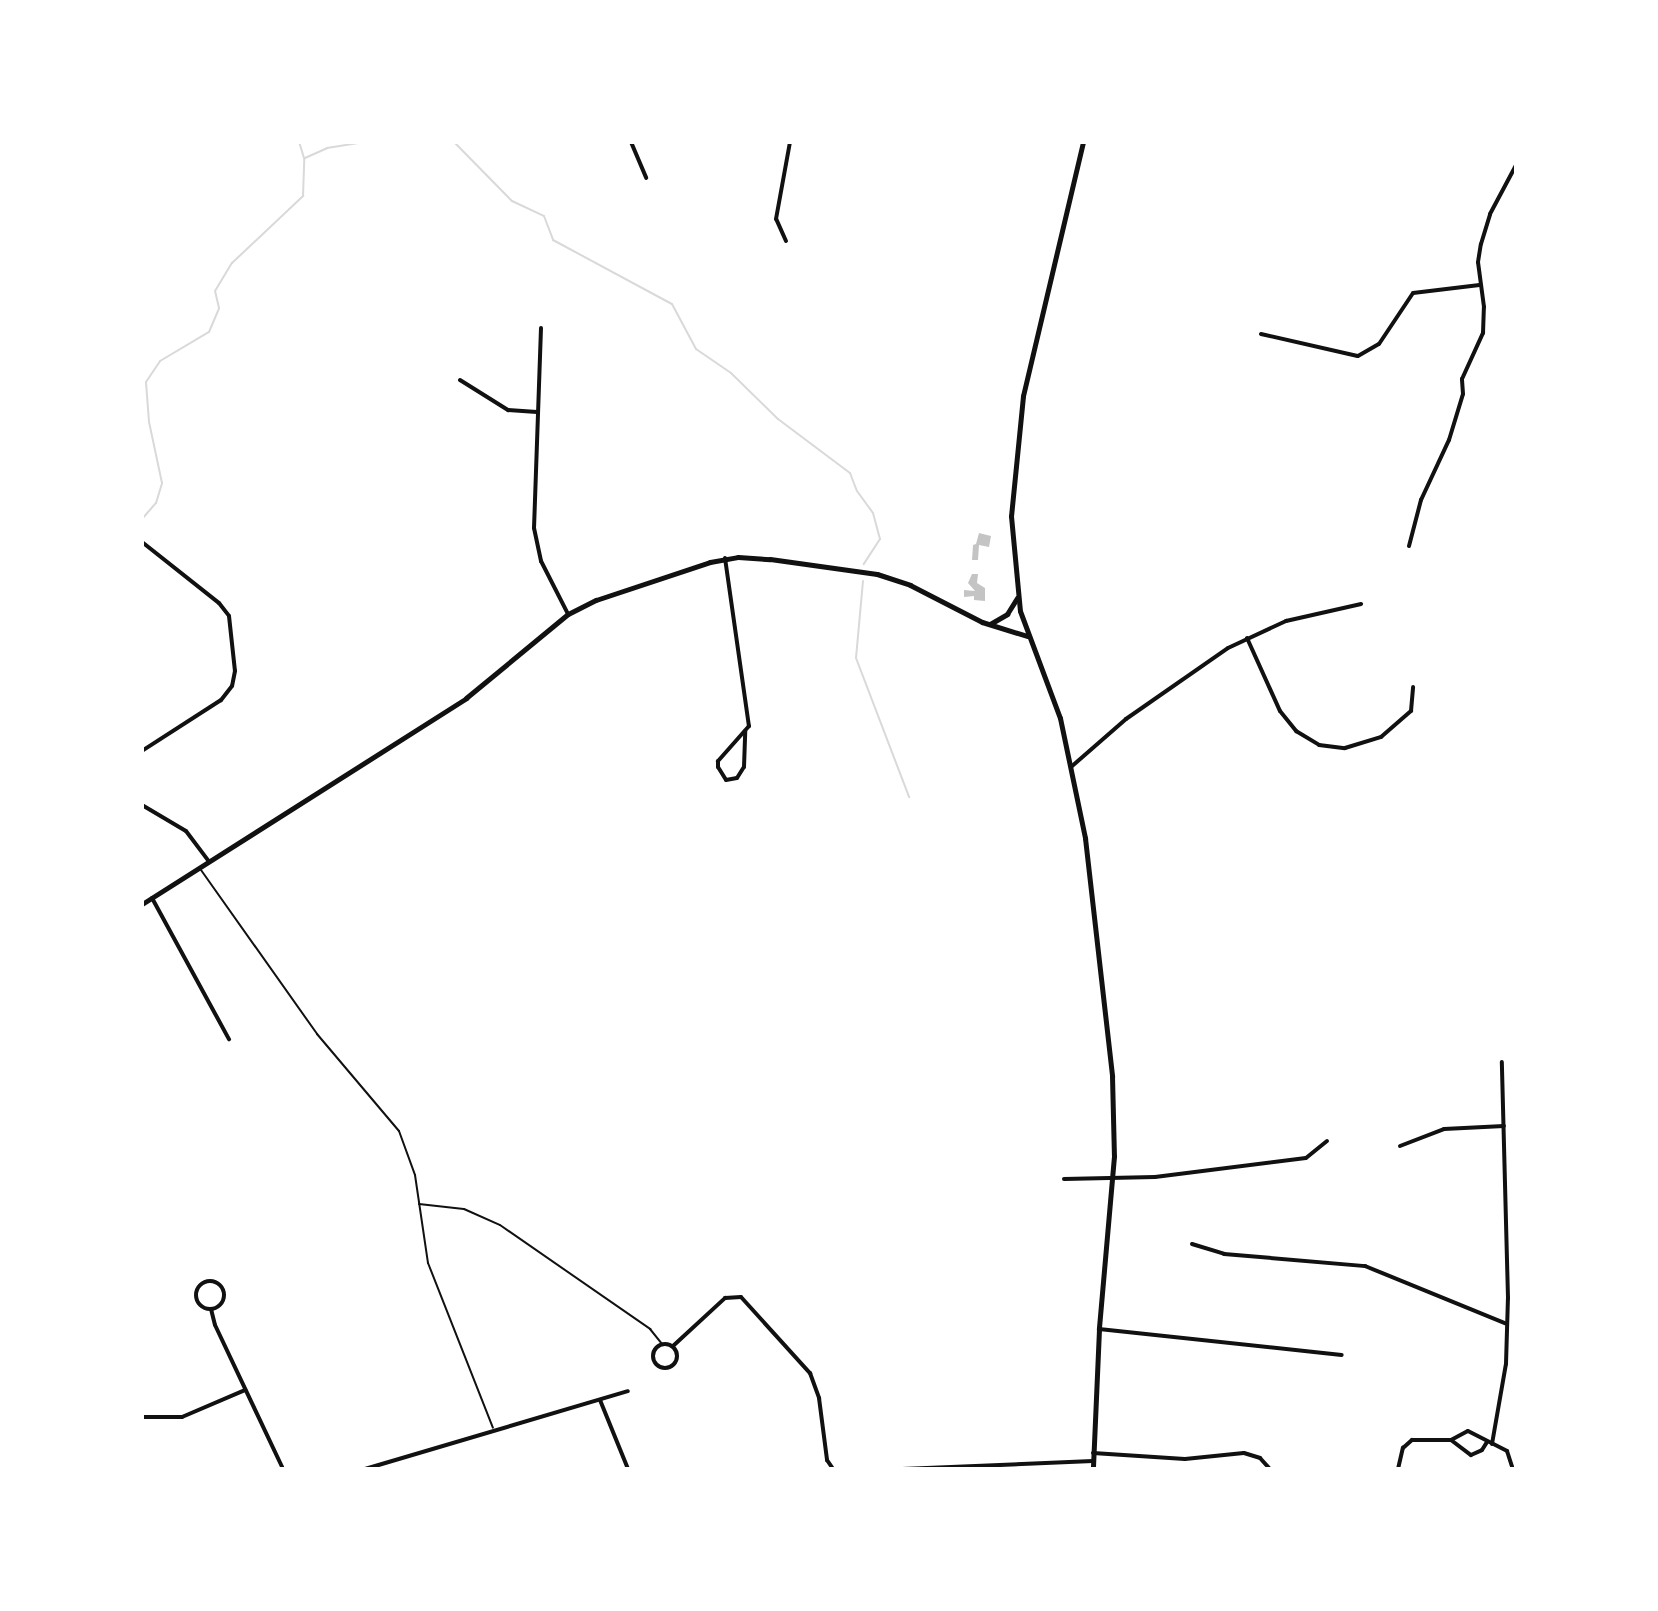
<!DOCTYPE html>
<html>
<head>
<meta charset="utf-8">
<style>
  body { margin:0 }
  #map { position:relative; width:1658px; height:1611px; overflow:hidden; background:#fff; font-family:"DejaVu Sans",sans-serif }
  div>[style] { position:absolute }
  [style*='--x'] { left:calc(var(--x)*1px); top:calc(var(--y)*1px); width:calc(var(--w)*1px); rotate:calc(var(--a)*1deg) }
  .stream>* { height:2px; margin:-1px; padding:0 1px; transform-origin:1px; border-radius:1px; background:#d9d9d9 }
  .building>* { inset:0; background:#c4c4c4 }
  .service>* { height:2px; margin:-1px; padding:0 1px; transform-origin:1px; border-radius:1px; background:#111 }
  .minor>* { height:4px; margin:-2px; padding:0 2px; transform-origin:2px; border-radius:2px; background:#111 }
  .minor>.ring { margin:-2px; padding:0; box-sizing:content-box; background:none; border:4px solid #111; border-radius:50% }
  .tertiary>* { height:5px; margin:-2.5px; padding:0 2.5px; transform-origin:2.5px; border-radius:2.5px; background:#111 }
  .secondary>* { height:5px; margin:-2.5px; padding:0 2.5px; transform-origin:2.5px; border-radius:2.5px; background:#111 }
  span { translate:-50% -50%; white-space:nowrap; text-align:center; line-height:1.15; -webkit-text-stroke:6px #fff; paint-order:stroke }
  .frame { position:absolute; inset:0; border:144px solid #fff; pointer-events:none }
</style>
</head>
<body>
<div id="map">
  <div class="stream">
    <i style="--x:454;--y:142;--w:83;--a:45.5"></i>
    <i style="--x:512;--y:201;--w:35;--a:25"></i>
    <i style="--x:544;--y:216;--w:26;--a:69"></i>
    <i style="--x:553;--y:240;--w:135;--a:28.3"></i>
    <i style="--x:672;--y:304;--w:51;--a:61.9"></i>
    <i style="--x:696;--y:349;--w:42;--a:34.4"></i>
    <i style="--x:731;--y:373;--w:66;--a:44.4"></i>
    <i style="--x:778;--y:419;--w:90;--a:36.9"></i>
    <i style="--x:850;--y:473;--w:19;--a:69"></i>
    <i style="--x:857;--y:491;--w:27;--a:54"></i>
    <i style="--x:873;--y:513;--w:27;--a:75"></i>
    <i style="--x:880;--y:539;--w:30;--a:123"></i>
    <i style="--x:305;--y:158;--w:24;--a:-24"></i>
    <i style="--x:327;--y:148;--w:38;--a:-9"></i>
    <i style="--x:142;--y:519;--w:21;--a:-49"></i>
    <i style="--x:156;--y:503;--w:21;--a:-73"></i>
    <i style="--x:162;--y:483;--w:62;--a:-102"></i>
    <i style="--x:149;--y:422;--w:40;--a:-94.3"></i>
    <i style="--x:146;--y:382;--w:25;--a:-56"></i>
    <i style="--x:160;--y:361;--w:57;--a:-30.6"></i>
    <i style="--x:209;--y:332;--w:26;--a:-67"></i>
    <i style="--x:219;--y:308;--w:17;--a:-103"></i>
    <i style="--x:215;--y:291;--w:33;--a:-59"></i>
    <i style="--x:232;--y:263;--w:98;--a:-43.3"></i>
    <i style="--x:303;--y:196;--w:38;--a:-88"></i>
    <i style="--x:304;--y:158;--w:17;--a:-107"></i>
    <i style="--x:863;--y:581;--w:77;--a:95.2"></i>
    <i style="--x:856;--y:658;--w:149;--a:69.1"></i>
  </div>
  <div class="building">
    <i style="clip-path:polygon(979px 533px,991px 536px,989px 547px,979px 545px,978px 560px,972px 560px,973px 545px,976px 544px)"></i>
    <i style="clip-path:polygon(972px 574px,978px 574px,977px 583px,985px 588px,985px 601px,974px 600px,974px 596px,964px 597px,964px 590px,975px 591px,968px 583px)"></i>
  </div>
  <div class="service">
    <i style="--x:201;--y:870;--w:201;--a:54.7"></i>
    <i style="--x:317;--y:1034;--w:127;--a:49.8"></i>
    <i style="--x:399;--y:1131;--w:47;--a:70"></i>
    <i style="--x:415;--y:1175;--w:89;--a:81.6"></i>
    <i style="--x:428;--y:1263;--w:177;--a:68.5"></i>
    <i style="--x:419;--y:1204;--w:45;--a:6.3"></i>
    <i style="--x:464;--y:1209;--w:39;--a:24"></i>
    <i style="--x:500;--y:1225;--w:183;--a:34.7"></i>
    <i style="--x:650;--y:1329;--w:19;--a:51"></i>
  </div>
  <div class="minor">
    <i style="--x:631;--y:142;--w:39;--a:67"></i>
    <i style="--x:786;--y:241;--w:24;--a:-114"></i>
    <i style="--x:776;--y:219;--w:78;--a:-79.7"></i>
    <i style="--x:541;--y:328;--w:200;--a:92"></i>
    <i style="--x:534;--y:528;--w:34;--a:78"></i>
    <i style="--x:541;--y:561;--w:59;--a:63"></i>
    <i style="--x:1261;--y:334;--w:99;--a:12.8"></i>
    <i style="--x:1358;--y:356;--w:24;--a:-30"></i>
    <i style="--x:1379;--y:344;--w:61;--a:-56.3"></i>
    <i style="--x:1413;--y:293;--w:67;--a:-6.8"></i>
    <i style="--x:460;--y:380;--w:57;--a:32"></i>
    <i style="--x:508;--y:410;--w:29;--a:4"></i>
    <i style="--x:142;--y:542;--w:98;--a:38.4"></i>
    <i style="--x:219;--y:603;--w:16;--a:52"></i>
    <i style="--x:229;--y:616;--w:55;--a:83.8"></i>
    <i style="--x:235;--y:671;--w:15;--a:101"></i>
    <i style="--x:232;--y:686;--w:18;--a:128"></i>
    <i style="--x:221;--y:700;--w:94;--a:147.2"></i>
    <i style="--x:1409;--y:546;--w:48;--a:-75.4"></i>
    <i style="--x:1421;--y:500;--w:66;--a:-65"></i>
    <i style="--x:1449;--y:440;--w:48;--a:-73.1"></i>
    <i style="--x:1463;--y:394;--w:15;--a:-94"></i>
    <i style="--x:1462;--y:379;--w:51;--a:-65.5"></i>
    <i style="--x:1483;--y:333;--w:26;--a:-88"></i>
    <i style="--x:1484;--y:307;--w:45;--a:-97.6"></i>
    <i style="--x:1478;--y:262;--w:18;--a:-81"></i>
    <i style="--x:1481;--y:244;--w:31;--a:-73"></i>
    <i style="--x:1490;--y:214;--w:55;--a:-62"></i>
    <i style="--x:725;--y:558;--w:170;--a:81.9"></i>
    <i style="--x:749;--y:726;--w:47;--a:131.5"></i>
    <i style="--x:718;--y:761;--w:6;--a:90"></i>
    <i style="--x:718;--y:767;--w:15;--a:58"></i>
    <i style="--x:726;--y:780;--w:11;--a:-10"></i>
    <i style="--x:737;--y:778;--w:13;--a:-58"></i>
    <i style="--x:744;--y:767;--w:36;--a:-88"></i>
    <i style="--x:1247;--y:638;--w:80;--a:65.7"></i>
    <i style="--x:1280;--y:711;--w:26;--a:51"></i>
    <i style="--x:1296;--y:731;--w:27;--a:31"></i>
    <i style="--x:1319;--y:745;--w:26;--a:7"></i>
    <i style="--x:1345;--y:748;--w:38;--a:-17"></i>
    <i style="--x:1381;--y:737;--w:40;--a:-41"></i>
    <i style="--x:1411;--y:711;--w:24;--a:-85"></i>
    <i style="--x:1071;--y:767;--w:73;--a:-41.1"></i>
    <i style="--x:1126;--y:719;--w:124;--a:-34.8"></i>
    <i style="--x:1228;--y:648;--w:64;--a:-25"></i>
    <i style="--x:1286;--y:621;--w:77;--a:-12.8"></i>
    <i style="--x:142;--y:805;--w:51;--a:30.6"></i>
    <i style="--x:186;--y:831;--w:38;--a:53"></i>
    <i style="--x:152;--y:898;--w:161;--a:61.4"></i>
    <i style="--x:1400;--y:1146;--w:47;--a:-21.1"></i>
    <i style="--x:1444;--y:1129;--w:60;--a:-2.9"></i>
    <i style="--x:1064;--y:1179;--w:91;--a:-1.3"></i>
    <i style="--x:1155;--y:1177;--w:152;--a:-7.2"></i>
    <i style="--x:1306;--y:1158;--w:27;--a:-39"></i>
    <i style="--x:1192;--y:1244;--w:34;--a:17"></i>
    <i style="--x:1224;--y:1254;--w:142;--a:4.9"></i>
    <i style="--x:1365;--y:1266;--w:153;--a:22.2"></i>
    <i class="ring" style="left:196px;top:1281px;width:24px;height:24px"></i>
    <i style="--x:211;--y:1309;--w:16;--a:76"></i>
    <i style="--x:215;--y:1325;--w:159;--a:64.7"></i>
    <i style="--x:1099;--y:1329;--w:244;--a:6.1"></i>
    <i class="ring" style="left:653px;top:1344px;width:20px;height:20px"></i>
    <i style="--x:673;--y:1346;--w:71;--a:-42.7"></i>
    <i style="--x:725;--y:1298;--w:16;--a:-4"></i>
    <i style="--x:741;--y:1297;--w:103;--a:47.8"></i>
    <i style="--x:810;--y:1373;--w:27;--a:70"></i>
    <i style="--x:819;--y:1398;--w:63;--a:82.6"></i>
    <i style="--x:827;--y:1460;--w:11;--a:56"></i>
    <i style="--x:600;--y:1400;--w:74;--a:67.9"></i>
    <i style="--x:142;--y:1417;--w:40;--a:0"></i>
    <i style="--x:182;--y:1417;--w:69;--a:-23.2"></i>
    <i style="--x:1451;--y:1440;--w:25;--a:37"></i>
    <i style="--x:1471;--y:1455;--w:12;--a:-24"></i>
    <i style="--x:1482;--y:1450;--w:9;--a:-58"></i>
    <i style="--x:1492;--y:1444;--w:81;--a:-80.1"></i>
    <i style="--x:1506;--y:1364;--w:66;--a:-88.3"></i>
    <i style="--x:1508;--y:1298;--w:236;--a:-91.5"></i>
    <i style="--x:1093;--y:1453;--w:92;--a:3.7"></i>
    <i style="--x:1185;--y:1459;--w:59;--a:-5.8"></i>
    <i style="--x:1244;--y:1453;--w:17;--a:17"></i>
    <i style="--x:1260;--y:1458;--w:15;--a:48"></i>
    <i style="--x:365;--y:1469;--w:274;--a:-16.5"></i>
    <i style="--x:902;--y:1469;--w:191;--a:-2.4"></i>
    <i style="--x:1398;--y:1469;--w:22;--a:-77"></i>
    <i style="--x:1403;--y:1448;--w:12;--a:-42"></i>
    <i style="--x:1412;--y:1440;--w:39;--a:0"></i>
    <i style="--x:1451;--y:1440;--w:19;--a:-28"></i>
    <i style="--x:1468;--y:1431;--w:44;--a:27.1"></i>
    <i style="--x:1507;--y:1451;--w:19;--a:72"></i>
  </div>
  <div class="tertiary">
    <i style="--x:990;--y:624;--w:20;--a:-30"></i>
    <i style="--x:1007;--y:614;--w:19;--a:-58"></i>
    <i style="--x:142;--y:904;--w:384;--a:-32.4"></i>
    <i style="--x:466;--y:698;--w:132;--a:-39.5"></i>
    <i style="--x:568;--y:614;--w:31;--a:-27"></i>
    <i style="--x:596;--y:600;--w:120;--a:-18.4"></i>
    <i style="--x:710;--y:562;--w:28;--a:-10"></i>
    <i style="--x:738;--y:557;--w:32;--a:4"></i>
    <i style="--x:770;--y:559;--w:108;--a:8"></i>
    <i style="--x:877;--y:574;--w:35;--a:18"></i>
    <i style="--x:910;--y:585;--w:81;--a:27.2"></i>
    <i style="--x:982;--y:622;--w:47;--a:17.3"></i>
  </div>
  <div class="secondary">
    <i style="--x:1083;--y:142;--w:261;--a:103.3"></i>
    <i style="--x:1023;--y:396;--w:121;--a:95.7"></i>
    <i style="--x:1011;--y:516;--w:95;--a:84.6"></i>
    <i style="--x:1020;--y:611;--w:114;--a:69.5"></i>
    <i style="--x:1060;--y:718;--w:123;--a:78.2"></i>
    <i style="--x:1085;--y:838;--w:240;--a:83.5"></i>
    <i style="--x:1112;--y:1076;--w:80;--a:88.6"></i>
    <i style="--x:1114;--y:1156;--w:174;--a:95"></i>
    <i style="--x:1099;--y:1329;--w:140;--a:92.5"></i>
  </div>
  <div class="frame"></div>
</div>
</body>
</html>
